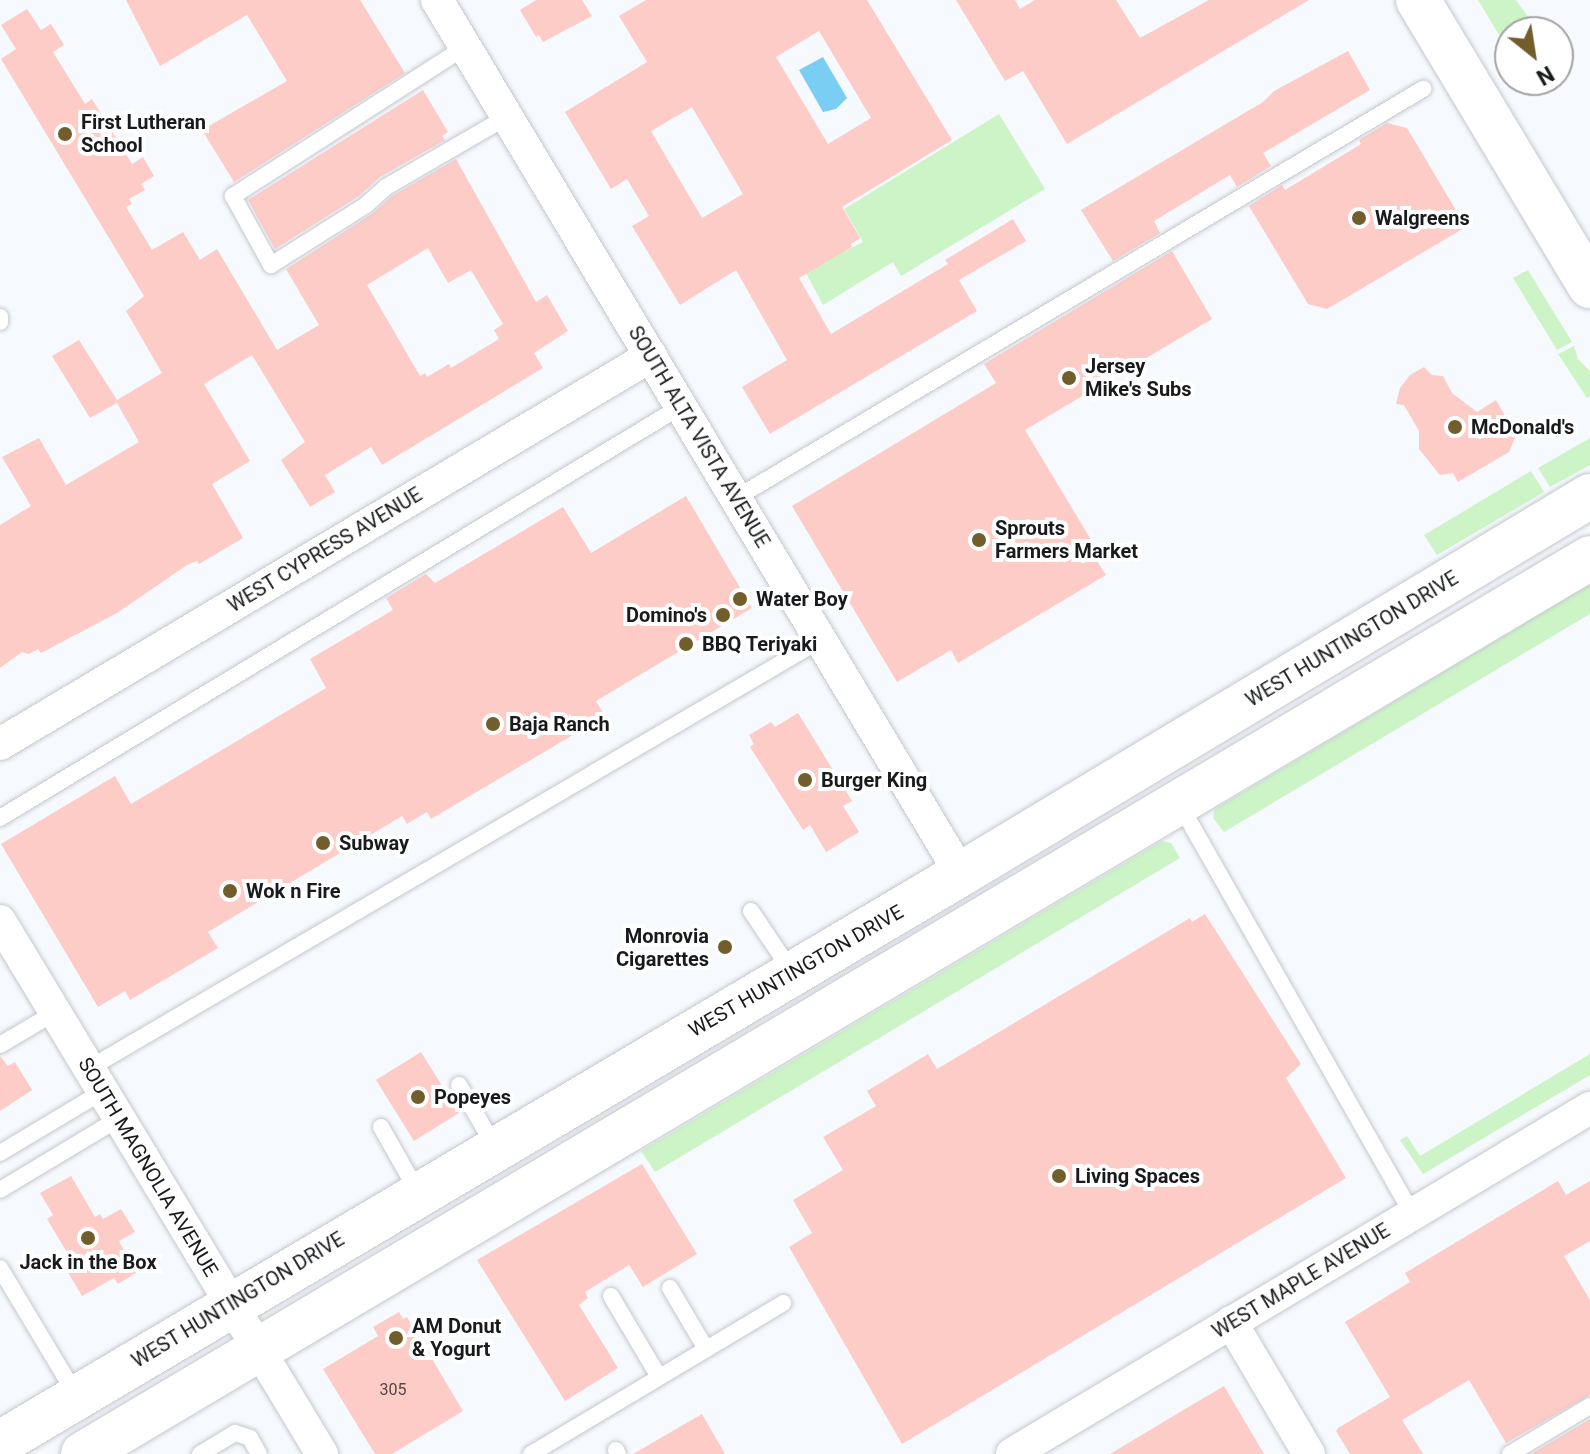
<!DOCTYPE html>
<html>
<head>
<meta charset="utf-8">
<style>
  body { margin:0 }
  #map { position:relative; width:1590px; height:1454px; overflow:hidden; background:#f6f9fe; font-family:Roboto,sans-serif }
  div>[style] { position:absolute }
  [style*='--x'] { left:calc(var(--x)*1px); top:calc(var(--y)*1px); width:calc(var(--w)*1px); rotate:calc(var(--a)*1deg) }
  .green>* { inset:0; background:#cdf4c7 }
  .water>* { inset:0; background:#7bcef3 }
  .building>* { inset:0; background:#feccc7 }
  .roads { filter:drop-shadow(0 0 2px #c4c8ce) drop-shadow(0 0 2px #c4c8ce) }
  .lane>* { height:16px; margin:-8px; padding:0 8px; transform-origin:8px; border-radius:8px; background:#fff }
  .street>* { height:32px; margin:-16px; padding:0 16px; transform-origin:16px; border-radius:16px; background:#fff }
  .secondary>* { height:44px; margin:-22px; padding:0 22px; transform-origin:22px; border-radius:22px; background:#fff }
  .primary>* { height:44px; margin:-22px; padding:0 22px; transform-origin:22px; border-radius:22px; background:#fff }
  .dots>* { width:22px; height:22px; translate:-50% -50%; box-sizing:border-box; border:4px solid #fff; border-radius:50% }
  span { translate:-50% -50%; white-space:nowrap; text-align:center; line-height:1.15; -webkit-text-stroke:8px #fff; paint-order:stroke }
  .number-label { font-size:16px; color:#524647 }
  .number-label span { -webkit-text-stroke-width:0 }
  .poi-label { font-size:20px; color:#181a1c; font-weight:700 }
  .left { translate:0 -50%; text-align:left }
  .right { translate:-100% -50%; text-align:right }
  .street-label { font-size:20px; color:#181a1c }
  .north { position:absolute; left:1494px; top:16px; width:80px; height:80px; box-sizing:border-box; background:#fff; border:2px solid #a3a3a4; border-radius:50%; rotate:150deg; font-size:22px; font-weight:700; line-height:32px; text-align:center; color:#181a1c }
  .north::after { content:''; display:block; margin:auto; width:28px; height:36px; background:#725e2d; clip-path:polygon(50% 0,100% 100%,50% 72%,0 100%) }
</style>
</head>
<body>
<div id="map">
  <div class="green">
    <i style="clip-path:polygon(1478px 0,1516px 0,1539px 32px,1510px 32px,1510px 53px)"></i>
    <i style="clip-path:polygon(999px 114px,1045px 189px,901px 276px,893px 262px,823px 305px,805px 271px,863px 242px,844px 209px)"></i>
    <i style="clip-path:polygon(1528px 270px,1572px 342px,1557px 350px,1513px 278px)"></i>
    <i style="clip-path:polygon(1574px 346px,1578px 359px,1590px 371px,1590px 396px,1587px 398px,1558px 354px)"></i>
    <i style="clip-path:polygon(1590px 438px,1590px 465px,1550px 487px,1538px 468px)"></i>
    <i style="clip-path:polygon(1531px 471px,1544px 492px,1437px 555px,1424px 535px)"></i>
    <i style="clip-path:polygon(1590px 584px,1590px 614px,1224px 832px,1213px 818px,1215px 809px)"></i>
    <i style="clip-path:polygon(1162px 841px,1171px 843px,1180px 858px,655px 1172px,641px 1151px)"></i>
    <i style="clip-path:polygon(1590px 1054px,1590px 1075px,1423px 1174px,1400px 1140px,1407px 1136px,1420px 1156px)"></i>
  </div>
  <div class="water">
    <i style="clip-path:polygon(823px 57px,847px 98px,836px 109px,823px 112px,799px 70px)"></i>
  </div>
  <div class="building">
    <i style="clip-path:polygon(126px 0,360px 0,405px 73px,234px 182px,202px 130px,287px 81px,247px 15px,160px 66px)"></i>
    <i style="clip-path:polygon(536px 0,582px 0,592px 16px,543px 42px,539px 35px,536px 37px,520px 10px)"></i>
    <i style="clip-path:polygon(evenodd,646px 0,867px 0,952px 140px,842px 207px,860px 238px,851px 244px,852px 247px,799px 278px,831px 334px,948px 264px,945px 260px,1013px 219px,1026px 241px,959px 280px,977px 311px,770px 434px,742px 387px,787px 360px,736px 270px,680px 305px,632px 226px,649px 216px,627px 179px,611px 189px,565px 112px,647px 62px,619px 16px,646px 0,819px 31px,871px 118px,828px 144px,776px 57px,819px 31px,646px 0,692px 107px,743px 194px,702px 218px,651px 131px,692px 107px)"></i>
    <i style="clip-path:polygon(956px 0,1015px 0,1020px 9px,1035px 0,1116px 0,1140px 38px,1209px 0,1309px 0,1067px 144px,1023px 71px,1005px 81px)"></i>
    <i style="clip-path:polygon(evenodd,27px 9px,41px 30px,51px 24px,64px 45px,53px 52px,85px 104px,92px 99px,132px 164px,143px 157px,154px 176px,141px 184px,145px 190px,129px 199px,132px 204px,126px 207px,152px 250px,183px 232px,200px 260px,217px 249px,277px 350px,319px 325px,286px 269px,372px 214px,392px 196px,456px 159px,536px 302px,547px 295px,568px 331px,534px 353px,543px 368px,382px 465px,371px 447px,325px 475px,335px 492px,310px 507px,281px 460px,305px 442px,252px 355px,204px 384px,250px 461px,212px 484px,243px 538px,199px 564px,197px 561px,187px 565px,117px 613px,41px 653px,38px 649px,29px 654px,22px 652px,0 668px,0 525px,31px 506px,2px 457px,39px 438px,66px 485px,139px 442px,117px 403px,90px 418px,52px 356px,79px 340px,117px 400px,162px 373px,126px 311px,144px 296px,1px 59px,16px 49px,1px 25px,27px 9px,428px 248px,448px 283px,471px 270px,503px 324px,494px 330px,499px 339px,451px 368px,449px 364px,427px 377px,425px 373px,420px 376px,367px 285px,428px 248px)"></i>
    <i style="clip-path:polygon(1348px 51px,1370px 90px,1263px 153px,1271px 166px,1237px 187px,1230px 175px,1154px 221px,1160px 233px,1113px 261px,1081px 210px,1263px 102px,1274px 91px)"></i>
    <i style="clip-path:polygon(423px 90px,448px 132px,442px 136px,445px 140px,380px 177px,359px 196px,275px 249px,248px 200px)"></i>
    <i style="clip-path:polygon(1387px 123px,1407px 128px,1466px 227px,1327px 309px,1308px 304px,1249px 206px,1282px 185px,1285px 190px,1361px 144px,1359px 140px)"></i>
    <i style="clip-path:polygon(1172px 251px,1212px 319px,1025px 430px,1102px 558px,1097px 561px,1106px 575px,958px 663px,951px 650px,897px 682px,792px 506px,996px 383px,984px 364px)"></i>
    <i style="clip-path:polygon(1424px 367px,1432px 375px,1443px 376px,1452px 393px,1477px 412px,1496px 400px,1516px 435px,1509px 452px,1458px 482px,1453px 473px,1440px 475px,1419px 449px,1419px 431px,1404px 405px,1396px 404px,1400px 388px,1410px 375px)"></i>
    <i style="clip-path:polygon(686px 496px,752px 608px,596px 701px,605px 716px,431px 819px,427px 812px,407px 824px,402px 816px,208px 932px,218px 948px,130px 1000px,125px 991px,98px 1007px,1px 844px,115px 776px,131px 804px,326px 688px,310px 659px,393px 610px,386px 598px,426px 574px,435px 583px,563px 507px,591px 553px)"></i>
    <i style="clip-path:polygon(798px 713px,852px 801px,843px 806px,859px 832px,826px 852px,810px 825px,803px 830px,750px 747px,754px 744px,749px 735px,771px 722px,775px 727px)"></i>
    <i style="clip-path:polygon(1205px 914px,1301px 1064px,1286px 1078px,1346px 1178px,902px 1444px,789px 1247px,812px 1233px,793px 1200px,843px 1170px,823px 1137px,876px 1106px,867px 1091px,928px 1054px,937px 1069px,1190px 918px,1192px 922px)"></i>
    <i style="clip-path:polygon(421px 1052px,459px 1113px,414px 1141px,376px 1080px)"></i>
    <i style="clip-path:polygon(0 1056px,8px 1066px,15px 1062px,32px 1090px,0 1111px)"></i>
    <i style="clip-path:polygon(642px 1164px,697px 1254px,643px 1287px,629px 1265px,585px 1292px,588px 1298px,579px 1305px,618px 1368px,565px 1401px,477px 1260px)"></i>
    <i style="clip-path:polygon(71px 1176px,95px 1217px,100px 1214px,103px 1219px,121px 1209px,135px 1232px,119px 1241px,136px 1273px,118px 1284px,114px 1278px,82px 1296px,63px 1264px,71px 1259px,47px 1219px,53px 1215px,40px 1193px)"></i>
    <i style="clip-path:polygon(1558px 1181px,1566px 1195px,1590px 1181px,1590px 1241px,1564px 1256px,1590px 1300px,1590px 1395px,1506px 1443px,1469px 1380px,1402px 1420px,1423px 1454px,1350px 1454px,1336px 1431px,1338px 1428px,1390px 1397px,1345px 1322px,1410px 1282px,1405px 1273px)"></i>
    <i style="clip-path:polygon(399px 1312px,403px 1319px,407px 1317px,463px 1411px,392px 1454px,375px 1454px,323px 1369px,378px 1336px,373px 1327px)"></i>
    <i style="clip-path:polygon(1224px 1386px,1264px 1454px,1110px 1454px,1170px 1418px)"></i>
    <i style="clip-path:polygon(702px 1414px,725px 1454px,633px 1454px)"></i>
    <i style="clip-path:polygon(1590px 1419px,1590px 1454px,1531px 1454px)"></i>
  </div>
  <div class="roads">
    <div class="lane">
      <i style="--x:465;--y:47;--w:276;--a:147.3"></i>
      <i style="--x:233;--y:196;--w:79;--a:61.2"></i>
      <i style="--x:271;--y:265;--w:112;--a:-32.3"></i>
      <i style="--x:366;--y:205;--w:27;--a:-42"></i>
      <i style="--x:386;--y:187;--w:138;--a:-30.1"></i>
      <i style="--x:0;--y:317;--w:5;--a:90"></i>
      <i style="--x:736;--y:498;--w:800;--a:-30.77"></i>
      <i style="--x:1180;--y:805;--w:470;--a:60.4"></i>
      <i style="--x:0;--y:818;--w:795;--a:-31.15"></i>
      <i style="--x:751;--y:911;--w:73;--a:56.1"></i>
      <i style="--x:0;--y:1045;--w:63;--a:-30.7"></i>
      <i style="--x:88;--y:1069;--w:851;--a:-30.36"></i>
      <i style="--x:459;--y:1085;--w:72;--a:59.9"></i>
      <i style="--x:381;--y:1127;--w:75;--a:60.4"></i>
      <i style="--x:0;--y:1153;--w:119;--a:-30.9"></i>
      <i style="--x:0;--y:1190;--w:138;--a:-31"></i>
      <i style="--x:0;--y:1268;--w:148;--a:59.1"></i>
      <i style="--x:670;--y:1288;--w:71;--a:59.5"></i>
      <i style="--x:611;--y:1296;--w:94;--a:59.3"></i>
      <i style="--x:616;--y:1450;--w:4;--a:63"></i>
      <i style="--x:200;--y:1454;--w:41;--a:-31"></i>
      <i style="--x:235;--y:1433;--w:16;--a:18"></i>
      <i style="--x:250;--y:1438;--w:18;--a:61"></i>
      <i style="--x:531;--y:1454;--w:294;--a:-30.9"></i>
      <i style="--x:1510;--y:1454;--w:93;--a:-31"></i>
    </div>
    <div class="street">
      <i style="--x:437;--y:0;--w:1019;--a:59.06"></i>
      <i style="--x:0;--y:744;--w:758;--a:-30.8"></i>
      <i style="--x:0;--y:921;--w:623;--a:58.86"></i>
      <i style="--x:1231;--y:1322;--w:153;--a:59.4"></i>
      <i style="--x:1012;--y:1454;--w:674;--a:-30.91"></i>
    </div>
    <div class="secondary">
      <i style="--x:1418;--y:0;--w:334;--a:59"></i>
    </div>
    <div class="primary">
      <i style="--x:0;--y:1443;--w:1117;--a:-30.63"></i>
      <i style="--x:961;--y:874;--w:734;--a:-31"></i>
      <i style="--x:83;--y:1454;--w:1753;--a:-30.73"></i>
    </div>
  </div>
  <div class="dots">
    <i style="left:65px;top:134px;background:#725e2d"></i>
    <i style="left:1359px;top:218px;background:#725e2d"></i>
    <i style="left:1069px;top:378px;background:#725e2d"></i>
    <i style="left:1455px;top:427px;background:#725e2d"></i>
    <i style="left:979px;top:540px;background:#725e2d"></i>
    <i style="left:740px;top:599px;background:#725e2d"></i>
    <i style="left:723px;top:615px;background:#725e2d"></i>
    <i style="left:686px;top:644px;background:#725e2d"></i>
    <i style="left:493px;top:724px;background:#725e2d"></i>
    <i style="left:805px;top:780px;background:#725e2d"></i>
    <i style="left:323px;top:843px;background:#725e2d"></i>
    <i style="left:230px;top:891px;background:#725e2d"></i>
    <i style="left:725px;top:947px;background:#725e2d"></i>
    <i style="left:418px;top:1097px;background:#725e2d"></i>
    <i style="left:1059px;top:1176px;background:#725e2d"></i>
    <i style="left:88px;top:1238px;background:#725e2d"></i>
    <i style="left:396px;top:1338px;background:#725e2d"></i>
  </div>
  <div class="number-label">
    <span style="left:393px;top:1390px">305</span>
  </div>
  <div class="poi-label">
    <span class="left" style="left:81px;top:134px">First Lutheran<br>School</span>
    <span class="left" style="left:1375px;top:218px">Walgreens</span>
    <span class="left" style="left:1085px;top:378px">Jersey<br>Mike's Subs</span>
    <span class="left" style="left:1471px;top:427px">McDonald's</span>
    <span class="left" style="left:995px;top:540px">Sprouts<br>Farmers Market</span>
    <span class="left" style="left:756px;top:599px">Water Boy</span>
    <span class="right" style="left:707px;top:615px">Domino's</span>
    <span class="left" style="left:702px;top:644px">BBQ Teriyaki</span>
    <span class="left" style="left:509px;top:724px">Baja Ranch</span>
    <span class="left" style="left:821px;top:780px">Burger King</span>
    <span class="left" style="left:339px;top:843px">Subway</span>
    <span class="left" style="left:246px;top:891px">Wok n Fire</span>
    <span class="right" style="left:709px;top:948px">Monrovia<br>Cigarettes</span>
    <span class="left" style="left:434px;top:1097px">Popeyes</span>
    <span class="left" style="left:1075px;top:1176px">Living Spaces</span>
    <span style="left:88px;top:1262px">Jack in the Box</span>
    <span class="left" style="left:412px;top:1338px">AM Donut<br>&amp; Yogurt</span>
  </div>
  <div class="street-label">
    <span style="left:699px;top:437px;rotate:59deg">SOUTH ALTA VISTA AVENUE</span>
    <span style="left:325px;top:550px;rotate:-31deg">WEST CYPRESS AVENUE</span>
    <span style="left:1352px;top:639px;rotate:-31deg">WEST HUNTINGTON DRIVE</span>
    <span style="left:796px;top:971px;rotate:-30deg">WEST HUNTINGTON DRIVE</span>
    <span style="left:148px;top:1167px;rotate:59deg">SOUTH MAGNOLIA AVENUE</span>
    <span style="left:1301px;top:1281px;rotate:-31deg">WEST MAPLE AVENUE</span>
    <span style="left:238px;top:1300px;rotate:-31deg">WEST HUNTINGTON DRIVE</span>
  </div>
  <div class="north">N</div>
</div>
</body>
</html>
